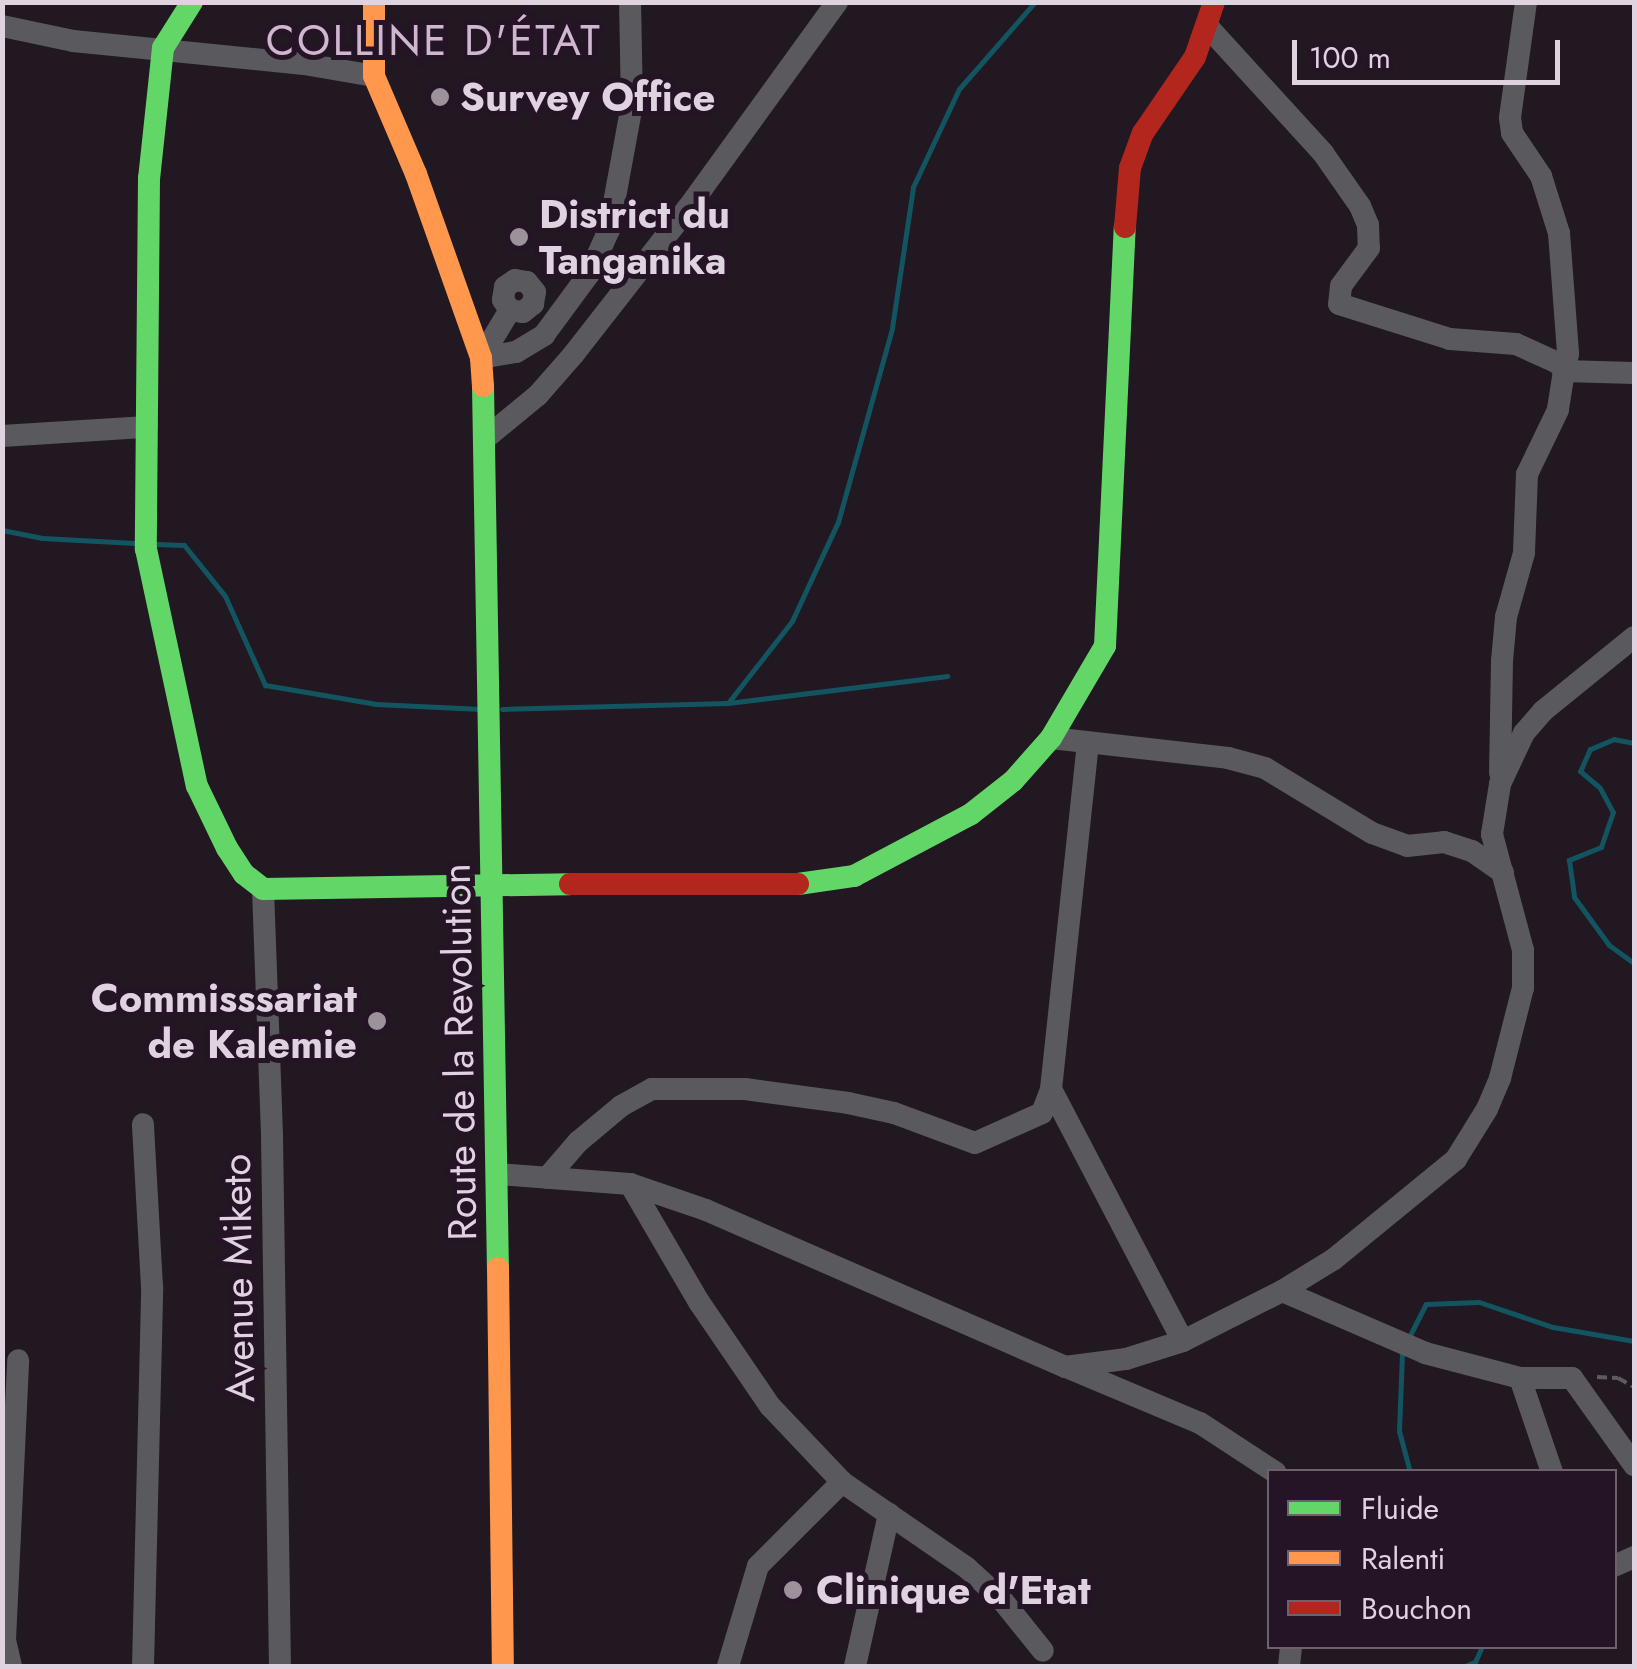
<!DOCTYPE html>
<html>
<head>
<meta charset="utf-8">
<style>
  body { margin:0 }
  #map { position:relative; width:1637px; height:1669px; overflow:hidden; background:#211821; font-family:Jost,sans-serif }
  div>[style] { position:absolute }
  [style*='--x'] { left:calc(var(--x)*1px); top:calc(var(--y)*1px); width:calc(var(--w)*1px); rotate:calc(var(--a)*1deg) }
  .stream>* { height:5px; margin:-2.5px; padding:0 2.5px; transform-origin:2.5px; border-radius:2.5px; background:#125561 }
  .path>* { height:4px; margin-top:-2px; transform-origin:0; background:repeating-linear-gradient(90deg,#5d5a60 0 10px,transparent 0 15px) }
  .street>* { height:22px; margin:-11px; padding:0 11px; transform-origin:11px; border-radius:11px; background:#5a595e }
  .fast>* { height:22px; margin:-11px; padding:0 11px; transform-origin:11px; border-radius:11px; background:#63d668 }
  .slow>* { height:22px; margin:-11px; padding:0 11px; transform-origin:11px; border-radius:11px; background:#ff974d }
  .jam>* { height:22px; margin:-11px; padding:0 11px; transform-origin:11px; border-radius:11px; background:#b3261e }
  .dots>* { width:28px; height:28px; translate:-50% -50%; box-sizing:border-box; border:5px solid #251425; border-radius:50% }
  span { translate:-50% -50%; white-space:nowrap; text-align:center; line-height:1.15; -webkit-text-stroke:10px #251425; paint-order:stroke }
  .poi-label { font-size:40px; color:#dfd3df; font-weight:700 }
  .left { translate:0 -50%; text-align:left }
  .right { translate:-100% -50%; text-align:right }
  .street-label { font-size:40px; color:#dfd3df }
  .neighbourhood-label { font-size:42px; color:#cfb7cf; letter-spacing:2.5px }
  .frame { position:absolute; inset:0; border:5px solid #dfd3df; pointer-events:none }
  .legend { position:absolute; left:1267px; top:1469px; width:350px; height:180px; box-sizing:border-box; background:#251425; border:2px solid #6f606f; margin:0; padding:12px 18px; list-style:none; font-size:30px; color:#dfd3df }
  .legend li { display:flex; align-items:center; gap:20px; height:50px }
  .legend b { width:50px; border:2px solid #6f606f }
  .scale { position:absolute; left:1292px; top:40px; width:268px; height:45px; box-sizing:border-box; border:5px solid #dfd3df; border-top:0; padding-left:12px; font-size:30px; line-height:35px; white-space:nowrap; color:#dfd3df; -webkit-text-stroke:8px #251425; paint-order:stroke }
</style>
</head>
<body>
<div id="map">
  <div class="stream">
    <i style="--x:2;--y:530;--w:41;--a:11.3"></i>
    <i style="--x:42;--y:538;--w:93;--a:3.1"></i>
    <i style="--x:156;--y:544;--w:28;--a:2"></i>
    <i style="--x:184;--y:545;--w:65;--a:51.2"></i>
    <i style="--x:225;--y:596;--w:98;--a:65.8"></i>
    <i style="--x:265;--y:685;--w:113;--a:9.7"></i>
    <i style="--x:376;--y:704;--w:105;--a:2.7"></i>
    <i style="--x:728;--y:703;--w:104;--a:-52"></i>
    <i style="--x:792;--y:621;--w:109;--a:-65.1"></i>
    <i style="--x:838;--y:522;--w:201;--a:-74.4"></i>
    <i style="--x:892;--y:328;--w:143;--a:-81.5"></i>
    <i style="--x:913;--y:187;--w:108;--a:-64.9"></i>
    <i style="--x:959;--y:89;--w:116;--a:-48.9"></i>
    <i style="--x:502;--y:709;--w:226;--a:-1.5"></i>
    <i style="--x:728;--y:703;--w:221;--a:-7"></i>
    <i style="--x:1634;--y:743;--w:20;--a:-169"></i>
    <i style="--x:1614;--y:739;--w:26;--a:157"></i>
    <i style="--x:1590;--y:749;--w:24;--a:114"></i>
    <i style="--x:1580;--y:771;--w:26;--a:40"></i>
    <i style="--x:1600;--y:788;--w:27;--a:62"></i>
    <i style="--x:1613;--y:812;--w:37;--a:109"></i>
    <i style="--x:1601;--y:847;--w:35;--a:158"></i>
    <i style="--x:1569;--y:860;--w:37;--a:82"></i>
    <i style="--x:1574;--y:897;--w:59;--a:53.9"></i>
    <i style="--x:1609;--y:945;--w:31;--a:36"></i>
    <i style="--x:1408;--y:1339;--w:39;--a:-63"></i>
    <i style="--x:1426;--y:1304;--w:53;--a:-2.2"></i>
    <i style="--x:1479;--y:1302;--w:78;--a:18.7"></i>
    <i style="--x:1553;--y:1327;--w:82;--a:9.8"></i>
    <i style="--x:1402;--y:1353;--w:78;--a:92.2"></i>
    <i style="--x:1399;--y:1431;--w:42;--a:75"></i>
    <i style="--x:1465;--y:1666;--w:11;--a:-22"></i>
    <i style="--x:1475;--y:1662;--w:17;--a:-66"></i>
  </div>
  <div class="path">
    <i style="--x:1597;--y:1377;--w:21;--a:3"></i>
    <i style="--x:1618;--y:1378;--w:18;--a:29"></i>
  </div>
  <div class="street">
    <i style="--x:1526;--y:2;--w:117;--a:97.9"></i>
    <i style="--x:1510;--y:118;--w:15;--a:82"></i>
    <i style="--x:1512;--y:133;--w:52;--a:56"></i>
    <i style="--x:1541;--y:176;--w:60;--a:72.5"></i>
    <i style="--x:1559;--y:233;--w:121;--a:85.7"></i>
    <i style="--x:1568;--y:354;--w:17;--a:103"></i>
    <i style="--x:1564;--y:371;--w:70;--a:1.6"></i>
    <i style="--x:2;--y:26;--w:73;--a:11.9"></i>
    <i style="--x:73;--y:41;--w:232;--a:5.7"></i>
    <i style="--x:304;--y:64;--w:71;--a:9.7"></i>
    <i style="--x:1208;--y:27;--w:171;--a:47.6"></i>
    <i style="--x:1323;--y:153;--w:65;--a:55.1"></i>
    <i style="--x:1360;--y:206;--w:21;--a:67"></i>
    <i style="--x:1368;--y:225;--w:23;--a:88"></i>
    <i style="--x:1369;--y:248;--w:47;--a:126.4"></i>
    <i style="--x:1341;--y:286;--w:18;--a:96"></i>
    <i style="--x:1339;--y:304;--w:116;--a:17.5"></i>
    <i style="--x:1450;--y:339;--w:66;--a:4.3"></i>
    <i style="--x:1516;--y:344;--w:46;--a:24.3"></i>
    <i style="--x:1558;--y:363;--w:10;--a:53"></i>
    <i style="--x:1564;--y:371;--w:39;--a:99"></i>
    <i style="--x:1558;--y:410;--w:71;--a:115.8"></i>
    <i style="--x:1527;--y:474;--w:79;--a:92.2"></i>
    <i style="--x:1524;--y:553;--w:66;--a:105.7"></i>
    <i style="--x:1506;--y:617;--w:44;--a:95.2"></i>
    <i style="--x:1502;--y:661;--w:112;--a:91"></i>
    <i style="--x:481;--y:358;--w:36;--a:-10"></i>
    <i style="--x:516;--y:352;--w:33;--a:-31"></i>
    <i style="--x:544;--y:335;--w:76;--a:-53.6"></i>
    <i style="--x:589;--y:274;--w:48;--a:-65.6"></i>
    <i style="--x:609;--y:230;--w:127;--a:-79.6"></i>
    <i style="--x:632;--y:105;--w:103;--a:-91.1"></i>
    <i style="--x:481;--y:358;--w:56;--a:-58.9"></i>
    <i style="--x:510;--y:310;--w:13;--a:9"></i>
    <i style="--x:523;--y:312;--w:13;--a:-39"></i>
    <i style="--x:533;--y:304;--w:12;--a:-81"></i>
    <i style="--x:535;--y:292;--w:13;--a:-129"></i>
    <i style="--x:527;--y:282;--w:12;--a:-171"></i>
    <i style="--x:515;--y:280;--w:12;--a:145"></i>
    <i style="--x:505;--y:287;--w:13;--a:99"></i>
    <i style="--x:503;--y:300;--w:12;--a:55"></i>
    <i style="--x:2;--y:436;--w:145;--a:-3.6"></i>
    <i style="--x:487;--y:437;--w:66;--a:-39.5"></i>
    <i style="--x:538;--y:395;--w:53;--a:-48.8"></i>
    <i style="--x:573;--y:355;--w:187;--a:-52"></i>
    <i style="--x:688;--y:208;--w:254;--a:-54.1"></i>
    <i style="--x:1051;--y:738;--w:178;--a:6.4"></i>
    <i style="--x:1228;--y:758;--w:38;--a:15"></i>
    <i style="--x:1265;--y:768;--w:125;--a:31.3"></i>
    <i style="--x:1372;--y:833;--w:37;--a:20"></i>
    <i style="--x:1407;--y:846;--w:37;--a:-6"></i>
    <i style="--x:1444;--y:842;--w:29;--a:18"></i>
    <i style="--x:1472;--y:851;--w:38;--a:35"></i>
    <i style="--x:263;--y:889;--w:247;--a:87.9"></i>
    <i style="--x:272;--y:1136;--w:530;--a:89.14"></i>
    <i style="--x:1051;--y:1089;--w:284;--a:62.4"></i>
    <i style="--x:497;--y:1174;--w:133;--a:4.3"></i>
    <i style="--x:630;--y:1184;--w:80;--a:18.9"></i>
    <i style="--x:706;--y:1210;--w:392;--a:23.6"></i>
    <i style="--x:1065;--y:1367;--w:62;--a:-7.5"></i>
    <i style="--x:1126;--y:1359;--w:60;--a:-17.5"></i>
    <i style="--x:1183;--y:1341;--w:111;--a:-26.8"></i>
    <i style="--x:1282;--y:1291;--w:61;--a:-31.6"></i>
    <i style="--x:1334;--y:1259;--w:158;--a:-39.3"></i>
    <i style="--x:1456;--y:1159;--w:59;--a:-58.2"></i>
    <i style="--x:1487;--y:1109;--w:34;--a:-67"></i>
    <i style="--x:1500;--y:1078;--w:93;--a:-75.7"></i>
    <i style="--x:1523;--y:988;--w:38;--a:-90"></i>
    <i style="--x:1523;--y:950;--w:120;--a:-105"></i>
    <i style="--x:1492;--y:834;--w:51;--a:-80.9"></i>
    <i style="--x:1500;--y:784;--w:56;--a:-64.8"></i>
    <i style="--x:1524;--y:733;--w:29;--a:-49"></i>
    <i style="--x:1543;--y:711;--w:117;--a:-39.1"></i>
    <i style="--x:547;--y:1178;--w:48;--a:-49.3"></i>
    <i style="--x:578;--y:1142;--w:56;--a:-39.9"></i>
    <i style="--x:621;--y:1106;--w:35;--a:-29"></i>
    <i style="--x:652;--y:1089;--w:93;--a:0"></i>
    <i style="--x:745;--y:1089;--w:104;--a:7.7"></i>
    <i style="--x:848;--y:1103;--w:47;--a:12.3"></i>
    <i style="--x:894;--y:1113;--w:86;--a:20.3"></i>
    <i style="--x:975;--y:1143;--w:73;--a:-24.1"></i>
    <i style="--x:1042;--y:1113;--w:26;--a:-69"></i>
    <i style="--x:1051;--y:1089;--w:347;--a:-83.9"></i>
    <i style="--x:630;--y:1184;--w:137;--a:59.7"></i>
    <i style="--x:699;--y:1302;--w:126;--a:55.7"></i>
    <i style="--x:770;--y:1406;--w:105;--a:46.5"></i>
    <i style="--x:842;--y:1482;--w:152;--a:34.5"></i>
    <i style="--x:967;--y:1568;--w:47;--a:42.4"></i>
    <i style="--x:1002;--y:1600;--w:65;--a:51.2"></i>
    <i style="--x:1282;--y:1291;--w:156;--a:23.4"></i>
    <i style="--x:1425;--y:1353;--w:98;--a:14.7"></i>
    <i style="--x:1520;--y:1378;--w:52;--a:0"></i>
    <i style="--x:1572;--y:1378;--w:107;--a:54.5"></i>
    <i style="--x:1069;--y:1368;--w:142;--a:22.8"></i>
    <i style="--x:1200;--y:1423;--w:90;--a:33.2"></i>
    <i style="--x:1520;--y:1378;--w:99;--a:71.2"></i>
    <i style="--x:1614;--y:1566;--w:22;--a:-24"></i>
    <i style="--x:11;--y:1666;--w:27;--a:-103"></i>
    <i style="--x:5;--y:1640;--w:280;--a:-87.3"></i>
    <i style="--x:143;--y:1666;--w:379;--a:-88.6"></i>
    <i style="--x:152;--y:1287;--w:163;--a:-93.2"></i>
    <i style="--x:728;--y:1666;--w:104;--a:-73.3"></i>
    <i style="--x:758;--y:1566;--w:119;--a:-45"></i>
    <i style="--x:855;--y:1666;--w:156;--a:-77.4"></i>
    <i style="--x:1289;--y:1666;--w:20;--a:-84"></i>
  </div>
  <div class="fast">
    <i style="--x:192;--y:2;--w:54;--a:122.2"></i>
    <i style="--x:163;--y:48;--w:131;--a:96.1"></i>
    <i style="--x:149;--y:178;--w:371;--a:90.5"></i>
    <i style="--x:146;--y:549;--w:242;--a:77.9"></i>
    <i style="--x:197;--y:786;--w:69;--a:64.2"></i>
    <i style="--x:227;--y:848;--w:31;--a:57"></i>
    <i style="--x:244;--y:874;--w:24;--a:38"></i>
    <i style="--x:263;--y:889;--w:307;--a:-0.9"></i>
    <i style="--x:483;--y:386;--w:882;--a:89.03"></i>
    <i style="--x:798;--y:884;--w:57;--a:-8.1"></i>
    <i style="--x:854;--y:876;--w:132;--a:-27.9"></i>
    <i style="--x:971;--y:814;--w:53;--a:-38.2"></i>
    <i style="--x:1013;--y:781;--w:57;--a:-48.5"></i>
    <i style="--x:1051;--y:738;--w:107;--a:-59.6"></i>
    <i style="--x:1105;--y:646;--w:419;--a:-87.3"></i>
  </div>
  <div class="slow">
    <i style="--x:374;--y:2;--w:74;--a:90"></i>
    <i style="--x:374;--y:76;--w:107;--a:66.8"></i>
    <i style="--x:416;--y:174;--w:195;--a:70.5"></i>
    <i style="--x:481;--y:358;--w:28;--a:86"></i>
    <i style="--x:498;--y:1268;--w:398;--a:89.3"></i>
  </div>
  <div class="jam">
    <i style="--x:1125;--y:227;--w:59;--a:-85.2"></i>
    <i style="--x:1130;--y:168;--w:37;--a:-70"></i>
    <i style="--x:1143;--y:133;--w:92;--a:-55.6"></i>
    <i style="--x:1195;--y:57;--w:58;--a:-70.9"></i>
    <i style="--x:570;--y:884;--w:228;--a:0"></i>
  </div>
  <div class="dots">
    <i style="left:440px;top:97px;background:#9c929c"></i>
    <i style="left:519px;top:237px;background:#9c929c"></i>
    <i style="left:377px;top:1021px;background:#9c929c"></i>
    <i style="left:793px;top:1590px;background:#9c929c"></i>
  </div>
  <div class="poi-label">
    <span class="left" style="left:460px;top:97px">Survey Office</span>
    <span class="left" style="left:539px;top:237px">District du<br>Tanganika</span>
    <span class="right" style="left:357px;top:1021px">Commisssariat<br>de Kalemie</span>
    <span class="left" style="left:816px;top:1590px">Clinique d'Etat</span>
  </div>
  <div class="street-label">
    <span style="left:459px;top:1052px;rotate:-91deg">Route de la Revolution</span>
    <span style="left:238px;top:1278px;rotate:-91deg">Avenue Miketo</span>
  </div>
  <div class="neighbourhood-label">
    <span style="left:434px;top:41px">COLLINE D'ÉTAT</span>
  </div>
  <div class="frame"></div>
  <ul class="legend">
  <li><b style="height:12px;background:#63d668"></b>Fluide</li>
  <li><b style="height:12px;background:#ff974d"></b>Ralenti</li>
  <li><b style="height:12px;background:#b3261e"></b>Bouchon</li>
  </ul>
  <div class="scale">100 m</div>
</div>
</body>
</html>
